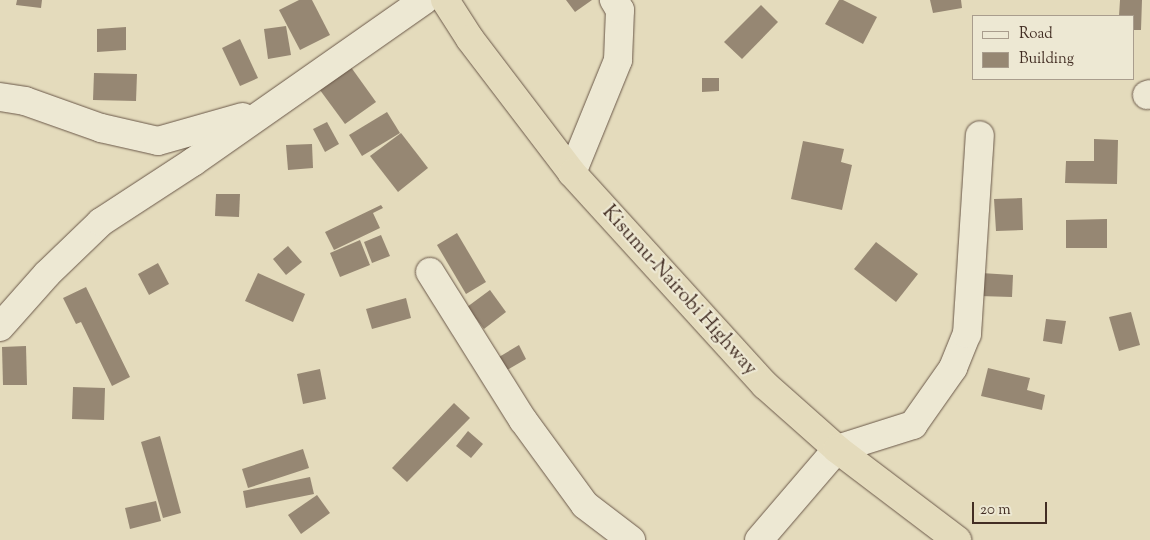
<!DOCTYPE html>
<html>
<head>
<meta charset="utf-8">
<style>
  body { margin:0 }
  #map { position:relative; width:1150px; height:540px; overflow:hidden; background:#e4dbbc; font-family:"Sorts Mill Goudy",serif }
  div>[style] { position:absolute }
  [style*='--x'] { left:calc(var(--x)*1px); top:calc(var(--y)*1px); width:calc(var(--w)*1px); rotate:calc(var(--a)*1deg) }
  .building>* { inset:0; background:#968773 }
  .roads { filter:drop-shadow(0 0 1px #6a5849) drop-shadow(0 0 1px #6a5849) }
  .minor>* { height:28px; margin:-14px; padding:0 14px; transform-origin:14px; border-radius:14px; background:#ede8d3 }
  .highway>* { height:28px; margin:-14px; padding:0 14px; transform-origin:14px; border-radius:14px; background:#e4dbbc }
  span { translate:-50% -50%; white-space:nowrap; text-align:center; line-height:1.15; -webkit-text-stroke:4.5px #ede8d3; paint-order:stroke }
  .street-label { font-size:20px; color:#422d23 }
  .legend { position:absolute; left:972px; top:15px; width:162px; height:65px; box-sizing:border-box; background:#ede8d3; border:1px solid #a99d8d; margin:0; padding:6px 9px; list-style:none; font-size:15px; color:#422d23 }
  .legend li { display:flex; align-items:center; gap:10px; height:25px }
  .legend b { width:25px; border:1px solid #a99d8d }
  .scale { position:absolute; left:972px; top:502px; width:75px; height:22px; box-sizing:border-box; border:2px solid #422d23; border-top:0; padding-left:6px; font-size:15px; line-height:18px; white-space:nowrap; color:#422d23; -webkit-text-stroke:4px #ede8d3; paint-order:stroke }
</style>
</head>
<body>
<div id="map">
  <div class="building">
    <i style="clip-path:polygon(17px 0,42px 0,41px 8px,16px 5px)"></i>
    <i style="clip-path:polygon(299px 0,312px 0,330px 35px,300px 50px,279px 10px)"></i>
    <i style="clip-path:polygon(566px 0,592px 0,575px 12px)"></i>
    <i style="clip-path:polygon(839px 0,843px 0,877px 17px,863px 44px,825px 24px)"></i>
    <i style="clip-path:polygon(930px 0,961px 0,962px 8px,933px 13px)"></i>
    <i style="clip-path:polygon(1120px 0,1142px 0,1141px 30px,1134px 30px,1134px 16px,1119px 16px)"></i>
    <i style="clip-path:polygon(761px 5px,778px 22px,742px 59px,724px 42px)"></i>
    <i style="clip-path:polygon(286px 26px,291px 55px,268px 59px,264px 29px)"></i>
    <i style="clip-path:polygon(126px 27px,126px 50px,97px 52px,97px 29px)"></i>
    <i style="clip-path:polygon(240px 39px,258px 78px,240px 86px,222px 48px)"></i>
    <i style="clip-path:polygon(348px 63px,376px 102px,345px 124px,317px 86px)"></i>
    <i style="clip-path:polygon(94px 73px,137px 74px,136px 101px,93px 100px)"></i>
    <i style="clip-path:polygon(702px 78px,719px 78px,719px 91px,702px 92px)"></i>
    <i style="clip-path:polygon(387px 112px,400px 133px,362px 156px,349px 135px)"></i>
    <i style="clip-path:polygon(327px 122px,339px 144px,325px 152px,313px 129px)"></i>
    <i style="clip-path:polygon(401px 133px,428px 168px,398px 192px,370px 156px)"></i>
    <i style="clip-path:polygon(1094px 139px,1118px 140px,1117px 184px,1065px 183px,1066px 161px,1094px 161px)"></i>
    <i style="clip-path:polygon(803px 141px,844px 149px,841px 162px,852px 165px,842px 210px,791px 199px)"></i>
    <i style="clip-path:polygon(312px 144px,313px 168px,288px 170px,286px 145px)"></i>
    <i style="clip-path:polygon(216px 194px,240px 194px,239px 217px,215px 216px)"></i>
    <i style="clip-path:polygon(1022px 198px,1023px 230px,996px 231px,994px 199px)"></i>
    <i style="clip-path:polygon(381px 205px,383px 208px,373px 213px,380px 228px,334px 250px,325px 232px)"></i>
    <i style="clip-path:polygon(1107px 219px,1107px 248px,1066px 248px,1066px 220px)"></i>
    <i style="clip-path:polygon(457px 233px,486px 282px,466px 294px,437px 245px)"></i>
    <i style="clip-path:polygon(381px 235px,390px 256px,372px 263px,364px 242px)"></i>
    <i style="clip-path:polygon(360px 240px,370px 265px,340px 277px,330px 253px)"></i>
    <i style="clip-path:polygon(876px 242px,918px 274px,896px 302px,854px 269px)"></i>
    <i style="clip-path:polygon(288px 246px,302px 262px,286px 275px,273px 259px)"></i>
    <i style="clip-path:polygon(158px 263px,169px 284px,149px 295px,138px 274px)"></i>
    <i style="clip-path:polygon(258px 273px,305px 294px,293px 322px,245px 301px)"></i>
    <i style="clip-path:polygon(981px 273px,1013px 275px,1012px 297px,979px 296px)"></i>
    <i style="clip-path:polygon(86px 287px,130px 377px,112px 386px,81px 322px,76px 324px,63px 298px)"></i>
    <i style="clip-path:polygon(490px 290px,506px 312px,484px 329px,467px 307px)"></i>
    <i style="clip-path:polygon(406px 298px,411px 318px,372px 329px,366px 309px)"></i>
    <i style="clip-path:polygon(1131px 312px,1140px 345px,1119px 351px,1109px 317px)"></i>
    <i style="clip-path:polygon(1046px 319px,1066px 321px,1062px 344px,1043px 341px)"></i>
    <i style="clip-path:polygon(519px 345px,526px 359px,507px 370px,499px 357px)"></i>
    <i style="clip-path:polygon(26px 346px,27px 385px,3px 385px,2px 347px)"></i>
    <i style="clip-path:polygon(988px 368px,1030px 378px,1027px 390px,1045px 395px,1042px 410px,981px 396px)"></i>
    <i style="clip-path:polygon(320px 369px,326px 399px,303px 404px,297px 374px)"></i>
    <i style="clip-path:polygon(73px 387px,105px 388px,104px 420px,72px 419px)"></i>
    <i style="clip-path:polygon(454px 403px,470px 418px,407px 482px,392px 468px)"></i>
    <i style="clip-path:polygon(468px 431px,483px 444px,471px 458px,456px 446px)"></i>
    <i style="clip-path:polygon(160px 436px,181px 513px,163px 518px,141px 442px)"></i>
    <i style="clip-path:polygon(303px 449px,309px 468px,248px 488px,242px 469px)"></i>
    <i style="clip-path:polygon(310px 477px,314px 494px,246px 508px,243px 491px)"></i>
    <i style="clip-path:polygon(317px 495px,330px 513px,301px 534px,288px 515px)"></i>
    <i style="clip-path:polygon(156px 501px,161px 521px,130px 529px,125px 508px)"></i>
  </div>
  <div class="roads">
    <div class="minor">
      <i style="--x:1147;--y:95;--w:3;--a:-18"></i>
      <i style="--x:0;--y:97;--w:25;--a:9"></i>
      <i style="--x:25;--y:101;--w:81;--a:19.6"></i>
      <i style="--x:101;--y:128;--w:58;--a:12.8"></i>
      <i style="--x:158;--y:141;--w:88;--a:-15.8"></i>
      <i style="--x:572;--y:173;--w:122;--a:-67.8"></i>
      <i style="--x:618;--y:60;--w:50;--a:-87.7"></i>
      <i style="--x:620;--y:10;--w:12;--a:-121"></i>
      <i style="--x:430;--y:272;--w:175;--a:57.9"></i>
      <i style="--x:523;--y:420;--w:105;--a:53.9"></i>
      <i style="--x:585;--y:505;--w:58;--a:37.3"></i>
      <i style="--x:0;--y:327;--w:71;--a:-48.4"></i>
      <i style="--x:47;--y:274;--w:75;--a:-43.9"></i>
      <i style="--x:101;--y:222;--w:110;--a:-33.1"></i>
      <i style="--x:193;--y:162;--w:282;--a:-35"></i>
      <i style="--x:759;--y:540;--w:120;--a:-49.4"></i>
      <i style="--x:837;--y:449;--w:80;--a:-17.5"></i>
      <i style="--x:913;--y:425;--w:70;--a:-54.9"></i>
      <i style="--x:953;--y:368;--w:37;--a:-68"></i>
      <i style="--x:967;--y:334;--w:199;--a:-86.3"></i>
    </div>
    <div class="highway">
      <i style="--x:445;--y:0;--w:46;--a:57.3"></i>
      <i style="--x:470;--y:39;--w:168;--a:52.7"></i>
      <i style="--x:572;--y:173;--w:287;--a:47.7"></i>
      <i style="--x:765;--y:385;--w:96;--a:41.6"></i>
      <i style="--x:837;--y:449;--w:151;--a:37.2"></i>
    </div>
  </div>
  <div class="street-label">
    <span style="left:679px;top:291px;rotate:48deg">Kisumu-Nairobi Highway</span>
  </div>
  <ul class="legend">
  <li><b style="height:6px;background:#ede8d3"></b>Road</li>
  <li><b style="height:14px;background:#968773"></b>Building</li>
  </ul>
  <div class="scale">20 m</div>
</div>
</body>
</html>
